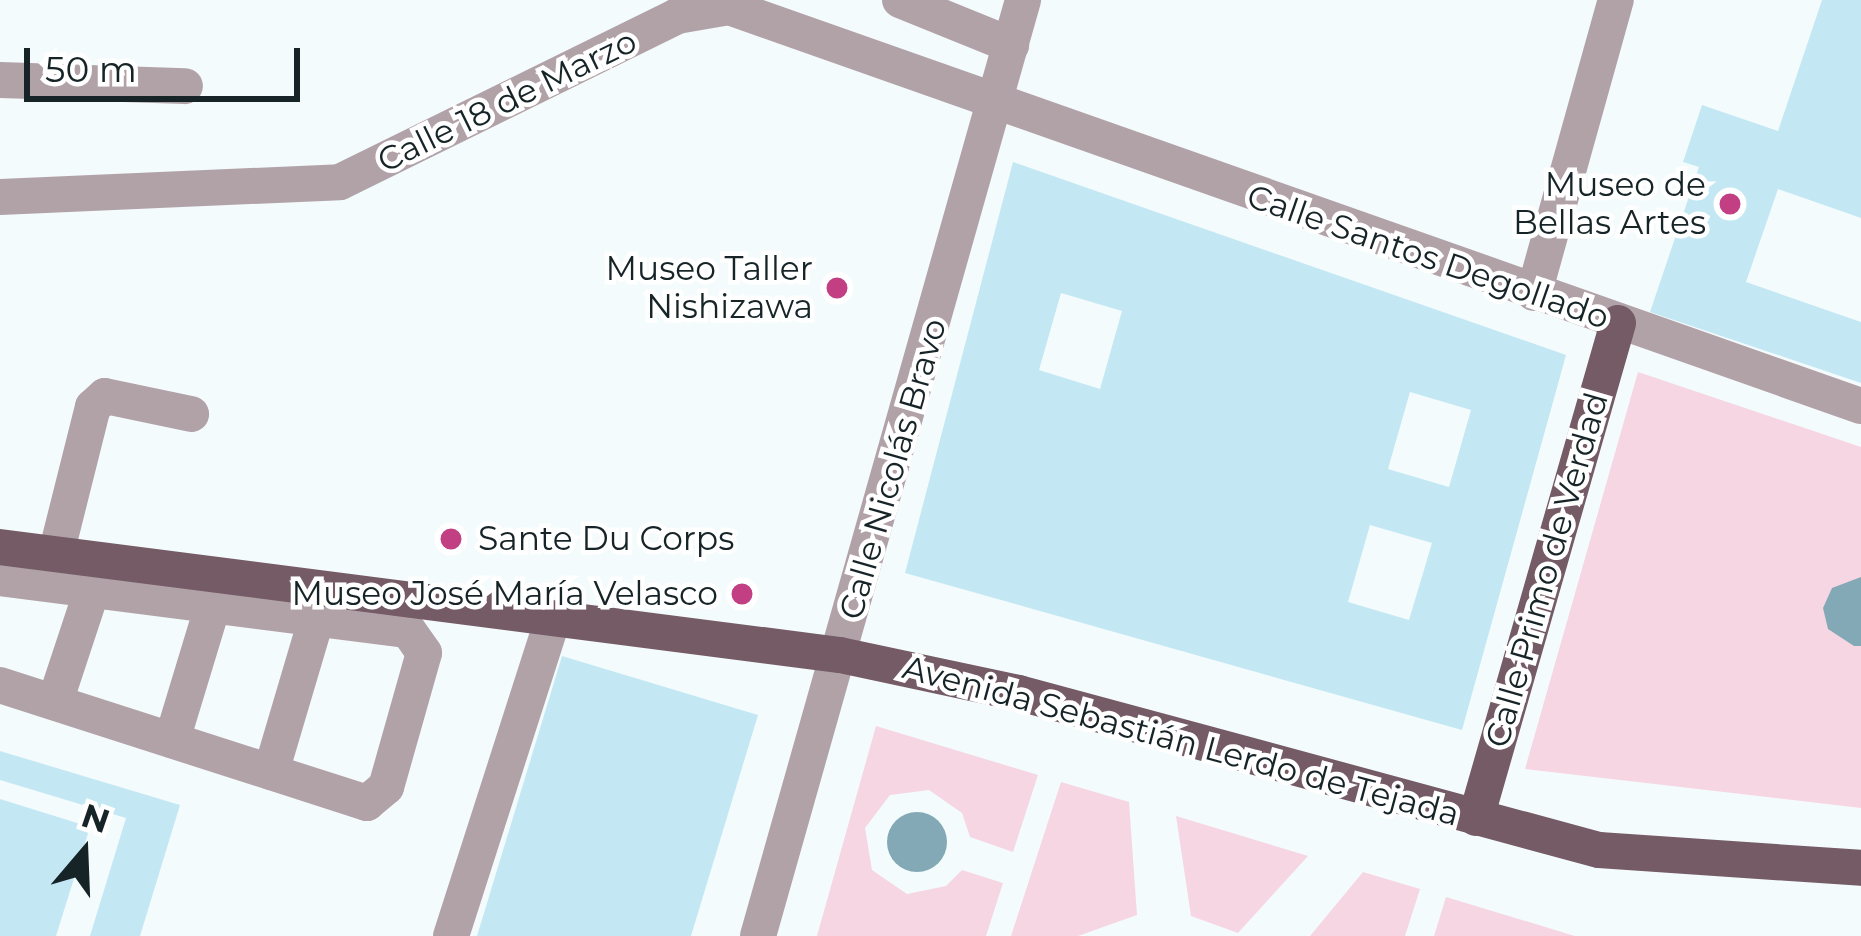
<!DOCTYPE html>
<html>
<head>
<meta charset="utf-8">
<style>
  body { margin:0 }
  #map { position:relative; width:1861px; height:936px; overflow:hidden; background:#f4fbfd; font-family:Montserrat,sans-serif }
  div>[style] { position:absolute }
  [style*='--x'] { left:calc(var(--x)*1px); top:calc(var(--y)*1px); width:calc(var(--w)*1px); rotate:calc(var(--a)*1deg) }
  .green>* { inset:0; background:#f6d6e3 }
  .water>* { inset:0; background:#82a9b5 }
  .round { border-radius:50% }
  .building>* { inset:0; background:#c3e8f4 }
  .minor>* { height:36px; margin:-18px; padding:0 18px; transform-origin:18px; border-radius:18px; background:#b1a2a8 }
  .major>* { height:36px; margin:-18px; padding:0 18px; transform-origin:18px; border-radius:18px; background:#745b65 }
  .dots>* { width:33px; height:33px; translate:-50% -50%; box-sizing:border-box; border:6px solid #fff; border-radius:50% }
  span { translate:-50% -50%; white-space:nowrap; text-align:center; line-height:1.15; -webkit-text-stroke:9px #fff; paint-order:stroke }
  .street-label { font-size:33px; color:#162428 }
  .poi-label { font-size:33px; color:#162428 }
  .right { translate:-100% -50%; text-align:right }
  .left { translate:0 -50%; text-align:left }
  .north { position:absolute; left:24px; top:792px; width:120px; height:120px; -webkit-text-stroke:9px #fff; paint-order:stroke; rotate:19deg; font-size:33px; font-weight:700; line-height:48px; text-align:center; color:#162428 }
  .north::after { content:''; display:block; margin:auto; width:42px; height:54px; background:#162428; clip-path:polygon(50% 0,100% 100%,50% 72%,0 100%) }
  .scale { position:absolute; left:24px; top:48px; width:276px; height:54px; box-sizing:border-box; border:6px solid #162428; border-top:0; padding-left:15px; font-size:36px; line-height:42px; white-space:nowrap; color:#162428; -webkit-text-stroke:9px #fff; paint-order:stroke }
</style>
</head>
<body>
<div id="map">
  <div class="green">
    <i style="clip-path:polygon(1638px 372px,1861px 447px,1861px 808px,1525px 769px)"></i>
    <i style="clip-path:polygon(876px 726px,1038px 775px,1013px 852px,970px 837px,962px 813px,929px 790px,890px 795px,865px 828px,872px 870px,907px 894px,946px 886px,962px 870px,1003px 883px,986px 936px,817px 936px)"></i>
    <i style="clip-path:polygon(1061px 782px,1129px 802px,1137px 915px,1078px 936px,1011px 936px)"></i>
    <i style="clip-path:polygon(1176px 816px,1308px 856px,1238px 933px,1191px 916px)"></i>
    <i style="clip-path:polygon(1363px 872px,1420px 889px,1405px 936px,1310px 936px)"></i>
    <i style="clip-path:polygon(1446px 897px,1575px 936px,1434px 936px)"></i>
  </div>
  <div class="water">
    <i style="clip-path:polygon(1861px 577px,1861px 646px,1854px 646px,1828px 629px,1823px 608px,1832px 588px)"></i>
    <i class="round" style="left:887px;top:812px;width:60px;height:60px"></i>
  </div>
  <div class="building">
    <i style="clip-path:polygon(1822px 0,1861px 0,1861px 218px,1778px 189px,1746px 282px,1861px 322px,1861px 383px,1650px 312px,1699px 167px,1683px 162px,1702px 105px,1778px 131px)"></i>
    <i style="clip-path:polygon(evenodd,1013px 162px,1566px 355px,1462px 730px,905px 573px,1013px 162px,1061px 293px,1122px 311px,1100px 389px,1039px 370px,1061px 293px,1013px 162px,1410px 392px,1471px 410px,1449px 487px,1388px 469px,1410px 392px,1013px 162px,1370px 525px,1432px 543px,1409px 620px,1348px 602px,1370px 525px)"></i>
    <i style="clip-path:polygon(562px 656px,758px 715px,691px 936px,477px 936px)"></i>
    <i style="clip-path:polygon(0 751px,180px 805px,140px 936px,90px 936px,126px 818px,0 780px)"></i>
    <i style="clip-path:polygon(0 799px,90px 827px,56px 936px,0 936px)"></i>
  </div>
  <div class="minor">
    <i style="--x:900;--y:0;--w:120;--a:22.1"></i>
    <i style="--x:0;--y:80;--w:185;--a:1.9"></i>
    <i style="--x:0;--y:197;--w:340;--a:-2.5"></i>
    <i style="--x:340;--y:182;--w:376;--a:-26.2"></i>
    <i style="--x:677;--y:16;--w:53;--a:-9.8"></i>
    <i style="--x:729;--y:7;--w:1200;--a:19.42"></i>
    <i style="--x:1534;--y:293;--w:304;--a:-74.4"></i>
    <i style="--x:56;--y:554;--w:152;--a:-75.9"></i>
    <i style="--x:93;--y:407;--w:16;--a:-43"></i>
    <i style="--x:105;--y:396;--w:88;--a:11.8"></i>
    <i style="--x:0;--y:578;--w:411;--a:7.3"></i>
    <i style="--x:408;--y:630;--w:28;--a:55"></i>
    <i style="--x:424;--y:653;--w:139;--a:105.8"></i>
    <i style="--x:386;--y:787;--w:25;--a:140"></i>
    <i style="--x:367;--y:803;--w:386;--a:-162.2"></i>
    <i style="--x:55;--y:702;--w:118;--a:-71.7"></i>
    <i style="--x:172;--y:740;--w:141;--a:-73.1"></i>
    <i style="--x:271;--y:772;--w:162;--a:-73.5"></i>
    <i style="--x:451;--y:936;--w:333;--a:-72.2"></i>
    <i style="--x:758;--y:936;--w:973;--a:-74.19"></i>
  </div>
  <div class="major">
    <i style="--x:0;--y:547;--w:847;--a:7.33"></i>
    <i style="--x:840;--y:655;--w:183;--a:12"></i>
    <i style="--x:1019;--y:693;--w:601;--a:15.15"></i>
    <i style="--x:1599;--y:850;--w:263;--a:3.9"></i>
    <i style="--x:1476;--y:818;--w:515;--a:-73.99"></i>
  </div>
  <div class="dots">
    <i style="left:1730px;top:204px;background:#c33f83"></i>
    <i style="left:837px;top:288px;background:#c33f83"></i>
    <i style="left:451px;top:539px;background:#c33f83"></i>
    <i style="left:742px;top:594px;background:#c33f83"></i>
  </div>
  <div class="street-label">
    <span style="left:507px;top:101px;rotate:-26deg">Calle 18 de Marzo</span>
    <span style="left:1428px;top:257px;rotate:19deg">Calle Santos Degollado</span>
    <span style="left:893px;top:469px;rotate:-74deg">Calle Nicolás Bravo</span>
    <span style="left:1547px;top:570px;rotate:-74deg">Calle Primo de Verdad</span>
    <span style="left:1181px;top:741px;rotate:15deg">Avenida Sebastián Lerdo de Tejada</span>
  </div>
  <div class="poi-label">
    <span class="right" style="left:1706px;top:204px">Museo de<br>Bellas Artes</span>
    <span class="right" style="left:813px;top:288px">Museo Taller<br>Nishizawa</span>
    <span class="left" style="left:478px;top:539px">Sante Du Corps</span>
    <span class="right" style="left:718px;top:594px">Museo José María Velasco</span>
  </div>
  <div class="north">N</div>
  <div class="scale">50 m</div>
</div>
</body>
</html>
